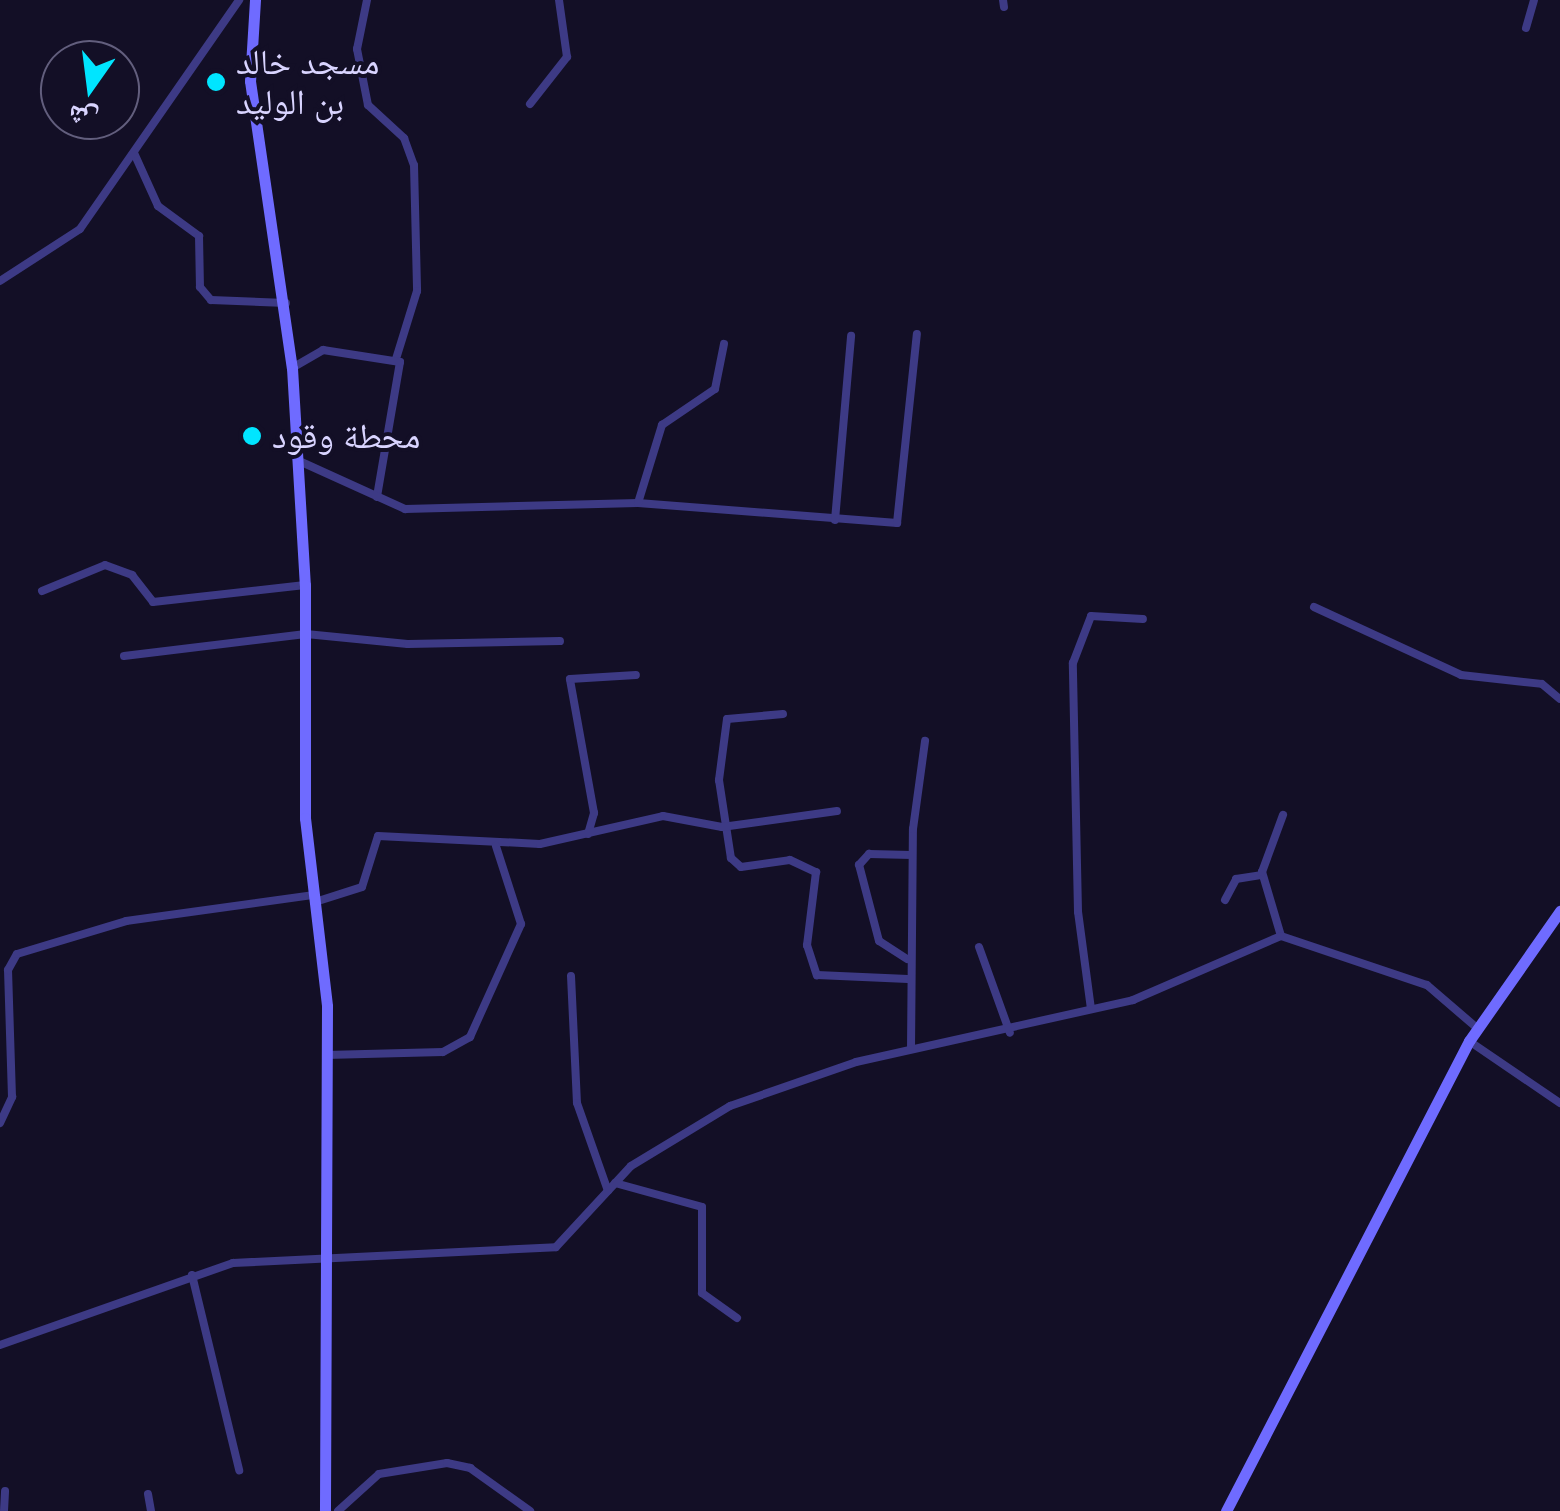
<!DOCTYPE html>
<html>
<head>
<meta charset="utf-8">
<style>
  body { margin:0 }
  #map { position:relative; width:1560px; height:1511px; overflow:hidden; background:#130f26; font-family:Poppins,"Noto Naskh Arabic",sans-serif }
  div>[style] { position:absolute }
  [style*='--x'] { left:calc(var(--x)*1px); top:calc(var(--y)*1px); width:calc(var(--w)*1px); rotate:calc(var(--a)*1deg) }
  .street>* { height:8px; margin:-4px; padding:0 4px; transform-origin:4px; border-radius:4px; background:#3d3a85 }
  .secondary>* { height:11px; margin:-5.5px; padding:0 5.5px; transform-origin:5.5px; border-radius:5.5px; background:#6f6bff }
  .dots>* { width:28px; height:28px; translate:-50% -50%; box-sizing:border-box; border:5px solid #130f26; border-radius:50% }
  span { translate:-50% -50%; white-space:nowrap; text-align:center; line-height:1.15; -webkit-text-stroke:8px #130f26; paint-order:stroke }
  .poi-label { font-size:35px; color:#d9d4ff }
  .left { translate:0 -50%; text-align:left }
  .north { position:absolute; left:40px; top:40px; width:100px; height:100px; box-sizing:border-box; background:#130f26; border:2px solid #625e7d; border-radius:50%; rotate:194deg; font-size:28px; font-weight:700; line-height:40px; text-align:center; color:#d9d4ff }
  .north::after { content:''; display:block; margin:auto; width:35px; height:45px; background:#00e5ff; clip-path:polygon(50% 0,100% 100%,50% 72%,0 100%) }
</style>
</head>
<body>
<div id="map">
  <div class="street">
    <i style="--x:367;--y:0;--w:50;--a:101.5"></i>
    <i style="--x:357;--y:49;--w:57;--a:78.9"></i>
    <i style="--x:368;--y:105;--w:49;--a:42.5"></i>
    <i style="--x:404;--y:138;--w:29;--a:70"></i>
    <i style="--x:414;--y:165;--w:126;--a:88.6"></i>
    <i style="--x:417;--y:291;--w:71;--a:107.2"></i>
    <i style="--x:1003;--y:0;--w:7;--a:82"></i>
    <i style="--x:1526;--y:28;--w:29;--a:-74"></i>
    <i style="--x:530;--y:104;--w:60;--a:-51.8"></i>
    <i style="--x:567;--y:57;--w:58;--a:-98"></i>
    <i style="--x:134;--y:153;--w:58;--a:65.6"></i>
    <i style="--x:158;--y:206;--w:51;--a:36.2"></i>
    <i style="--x:199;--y:236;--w:51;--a:88.9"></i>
    <i style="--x:200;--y:287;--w:17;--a:50"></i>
    <i style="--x:211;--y:300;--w:75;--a:2.3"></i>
    <i style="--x:0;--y:281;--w:95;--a:-33"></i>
    <i style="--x:80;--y:229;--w:279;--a:-55.2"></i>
    <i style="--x:292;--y:368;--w:36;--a:-30"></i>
    <i style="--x:323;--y:350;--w:78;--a:8.9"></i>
    <i style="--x:400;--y:362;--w:137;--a:99.7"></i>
    <i style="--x:297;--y:460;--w:119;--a:24.4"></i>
    <i style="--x:405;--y:509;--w:233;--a:-1.5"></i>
    <i style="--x:638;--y:503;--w:260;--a:4.4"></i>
    <i style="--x:897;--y:523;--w:190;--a:-84"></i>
    <i style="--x:638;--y:503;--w:82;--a:-72.9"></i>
    <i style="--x:662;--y:425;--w:64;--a:-34.2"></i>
    <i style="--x:715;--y:389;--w:46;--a:-78.7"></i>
    <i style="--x:835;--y:520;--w:185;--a:-85"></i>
    <i style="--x:42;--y:591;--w:68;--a:-22.4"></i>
    <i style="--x:105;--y:565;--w:29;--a:20"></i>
    <i style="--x:132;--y:575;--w:34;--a:52"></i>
    <i style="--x:153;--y:602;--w:153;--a:-6.4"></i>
    <i style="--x:1314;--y:607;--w:162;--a:24.8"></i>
    <i style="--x:1461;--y:675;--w:81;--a:6.3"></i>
    <i style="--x:1542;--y:684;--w:23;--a:40"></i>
    <i style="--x:124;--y:656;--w:183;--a:-6.9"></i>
    <i style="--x:306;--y:634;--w:102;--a:5.6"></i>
    <i style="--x:408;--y:644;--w:152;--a:-1.1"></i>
    <i style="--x:783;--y:714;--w:56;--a:174.9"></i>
    <i style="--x:727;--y:719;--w:62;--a:97.5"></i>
    <i style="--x:719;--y:780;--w:79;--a:81.3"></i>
    <i style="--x:731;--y:858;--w:13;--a:42"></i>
    <i style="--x:741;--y:867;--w:49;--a:-8.1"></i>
    <i style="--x:790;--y:860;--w:29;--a:25"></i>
    <i style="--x:816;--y:872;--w:74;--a:97"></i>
    <i style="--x:807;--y:945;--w:32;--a:72"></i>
    <i style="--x:817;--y:975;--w:91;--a:2.5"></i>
    <i style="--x:588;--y:834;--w:22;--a:-74"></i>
    <i style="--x:594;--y:813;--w:136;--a:-100.2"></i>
    <i style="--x:570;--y:679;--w:66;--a:-3.5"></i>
    <i style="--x:1225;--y:900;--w:24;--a:-62"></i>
    <i style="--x:1236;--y:879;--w:25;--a:-9"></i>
    <i style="--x:315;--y:902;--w:49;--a:-17.7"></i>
    <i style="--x:362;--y:887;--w:53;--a:-72.6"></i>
    <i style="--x:378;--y:836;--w:162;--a:2.8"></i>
    <i style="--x:540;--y:844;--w:126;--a:-12.8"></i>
    <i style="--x:663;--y:816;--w:60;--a:10.6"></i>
    <i style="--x:722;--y:827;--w:116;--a:-7.9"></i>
    <i style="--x:1281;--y:936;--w:67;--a:-106.5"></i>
    <i style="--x:1262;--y:872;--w:61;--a:-69.8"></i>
    <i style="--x:979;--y:947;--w:91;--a:70.2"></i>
    <i style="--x:907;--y:959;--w:33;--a:-147"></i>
    <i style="--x:879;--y:941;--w:79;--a:-104.7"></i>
    <i style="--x:859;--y:865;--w:15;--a:-48"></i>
    <i style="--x:869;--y:854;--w:43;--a:1.3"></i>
    <i style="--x:571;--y:976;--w:127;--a:87.3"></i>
    <i style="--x:577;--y:1103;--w:93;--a:70.6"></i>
    <i style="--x:1091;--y:1009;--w:98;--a:-97.6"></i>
    <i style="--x:1078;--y:912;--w:249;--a:-91.2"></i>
    <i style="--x:1073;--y:663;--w:50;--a:-69"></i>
    <i style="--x:1091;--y:616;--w:52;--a:3.3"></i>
    <i style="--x:1469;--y:1041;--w:110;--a:34.3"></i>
    <i style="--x:911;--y:1049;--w:220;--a:-89.5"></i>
    <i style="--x:913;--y:829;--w:89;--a:-82.2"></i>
    <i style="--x:326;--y:1055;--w:117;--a:-1.5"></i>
    <i style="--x:443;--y:1052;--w:31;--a:-29"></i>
    <i style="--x:470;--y:1037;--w:124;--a:-65.7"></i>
    <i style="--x:521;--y:924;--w:82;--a:-107.8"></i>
    <i style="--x:0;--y:1123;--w:29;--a:-65"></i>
    <i style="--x:12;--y:1097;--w:127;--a:-91.8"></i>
    <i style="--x:8;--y:970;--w:18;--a:-61"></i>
    <i style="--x:17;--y:954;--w:114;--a:-16.8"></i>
    <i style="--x:126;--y:921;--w:190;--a:-7.9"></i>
    <i style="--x:615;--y:1183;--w:90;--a:15.4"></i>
    <i style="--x:702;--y:1207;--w:86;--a:90"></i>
    <i style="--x:702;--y:1293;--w:43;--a:35.5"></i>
    <i style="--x:192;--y:1275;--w:201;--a:76.4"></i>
    <i style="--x:0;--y:1345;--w:247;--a:-19.4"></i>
    <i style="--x:233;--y:1263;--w:323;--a:-2.8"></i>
    <i style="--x:556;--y:1247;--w:110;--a:-47.2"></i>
    <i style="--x:631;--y:1166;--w:116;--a:-31.2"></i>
    <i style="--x:730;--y:1106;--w:133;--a:-19.2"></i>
    <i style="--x:856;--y:1062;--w:284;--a:-12.6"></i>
    <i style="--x:1133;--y:1000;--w:161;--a:-23.4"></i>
    <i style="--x:1281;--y:936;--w:154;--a:18.6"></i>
    <i style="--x:1427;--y:985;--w:66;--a:40.7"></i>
    <i style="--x:148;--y:1494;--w:17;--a:80"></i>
    <i style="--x:4;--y:1511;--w:20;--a:-87"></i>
    <i style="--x:338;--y:1511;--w:55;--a:-42.1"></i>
    <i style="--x:379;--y:1474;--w:69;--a:-9.2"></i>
    <i style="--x:447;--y:1463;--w:24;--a:12"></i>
    <i style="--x:470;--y:1468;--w:74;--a:35.6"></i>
  </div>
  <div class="secondary">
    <i style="--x:255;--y:0;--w:81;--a:93.5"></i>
    <i style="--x:250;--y:81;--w:290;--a:81.7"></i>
    <i style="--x:292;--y:368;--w:217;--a:86.6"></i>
    <i style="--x:305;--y:585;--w:233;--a:90"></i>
    <i style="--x:305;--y:818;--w:189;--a:83.3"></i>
    <i style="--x:327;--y:1006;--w:505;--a:90.23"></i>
    <i style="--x:1226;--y:1511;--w:529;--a:-62.66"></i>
    <i style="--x:1469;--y:1041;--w:159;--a:-55"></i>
  </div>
  <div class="dots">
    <i style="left:216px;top:82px;background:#00e5ff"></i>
    <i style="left:252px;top:436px;background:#00e5ff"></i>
  </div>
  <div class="poi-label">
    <span class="left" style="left:236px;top:82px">مسجد خالد<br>بن الوليد</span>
    <span class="left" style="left:272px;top:436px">محطة وقود</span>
  </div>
  <div class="north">ش</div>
</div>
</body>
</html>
